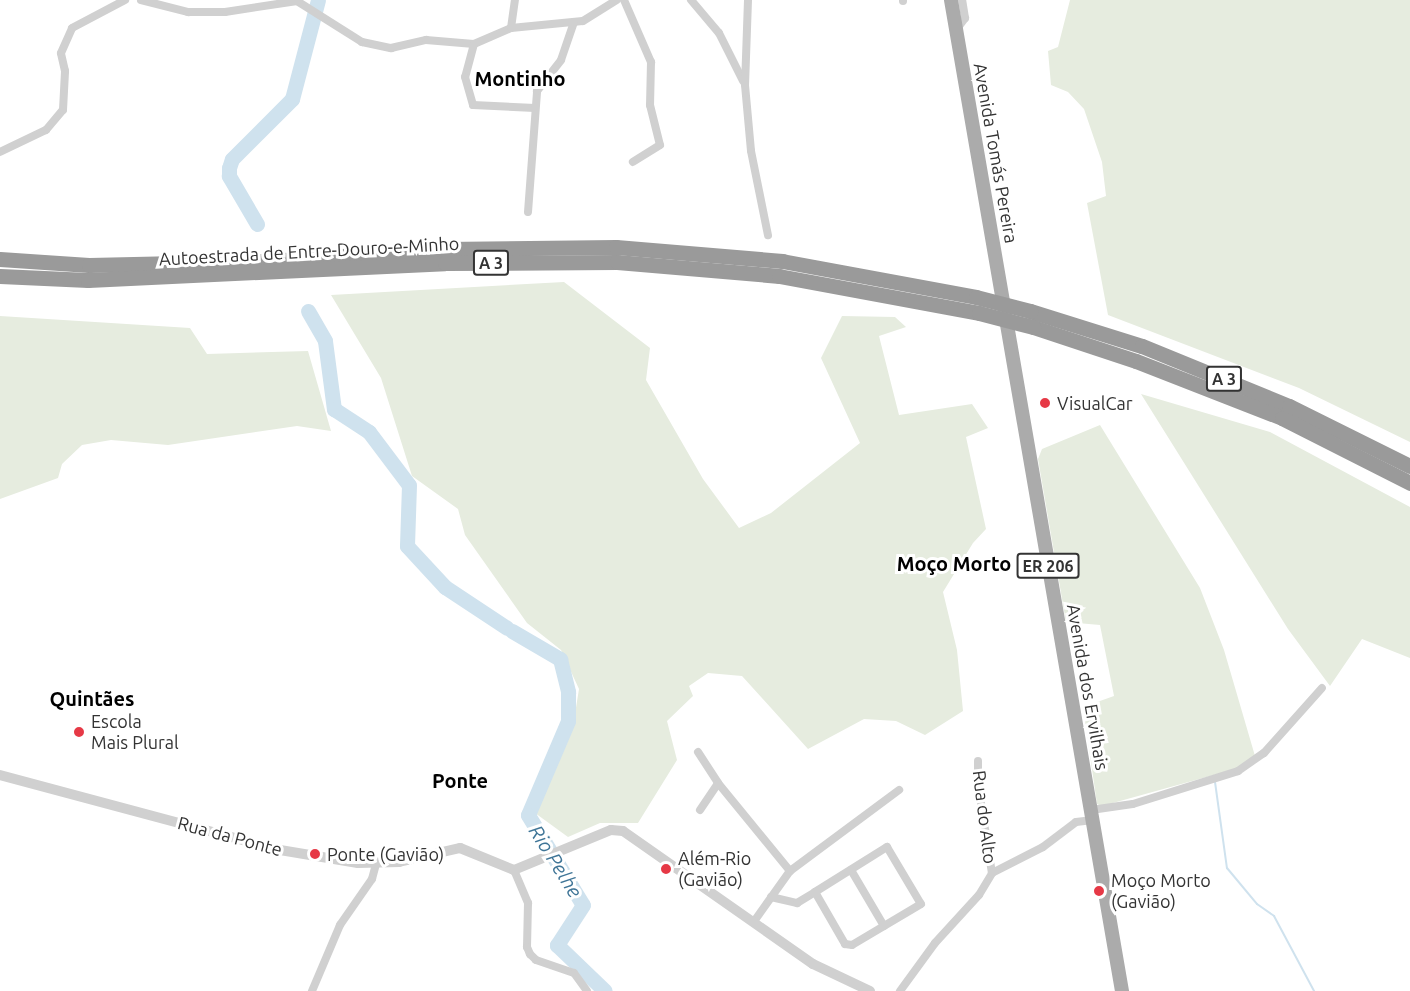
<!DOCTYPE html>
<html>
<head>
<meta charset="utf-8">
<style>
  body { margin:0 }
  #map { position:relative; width:1410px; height:991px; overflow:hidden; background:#fff; font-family:Ubuntu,sans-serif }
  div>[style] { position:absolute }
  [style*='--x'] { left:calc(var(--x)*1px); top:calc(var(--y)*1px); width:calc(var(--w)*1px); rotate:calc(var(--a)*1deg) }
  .green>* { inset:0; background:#e6ecdf }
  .stream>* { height:2px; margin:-1px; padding:0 1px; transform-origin:1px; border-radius:1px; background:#cfe2ee }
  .river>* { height:15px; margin:-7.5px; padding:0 7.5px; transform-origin:7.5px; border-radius:7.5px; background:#cfe2ee }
  .minor>* { height:8px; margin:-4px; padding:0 4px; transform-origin:4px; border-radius:4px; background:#d0d0d0 }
  .tertiary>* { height:10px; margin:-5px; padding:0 5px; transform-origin:5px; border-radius:5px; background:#d0d0d0 }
  .primary>* { height:14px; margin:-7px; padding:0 7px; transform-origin:7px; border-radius:7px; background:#ababab }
  .motorway>* { height:15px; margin:-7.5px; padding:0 7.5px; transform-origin:7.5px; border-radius:7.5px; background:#9a9a9a }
  .motorway-bridge>* { height:15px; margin:-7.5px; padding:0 7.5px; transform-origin:7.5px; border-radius:7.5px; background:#9a9a9a }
  .dots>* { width:16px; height:16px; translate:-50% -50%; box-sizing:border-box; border:3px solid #fff; border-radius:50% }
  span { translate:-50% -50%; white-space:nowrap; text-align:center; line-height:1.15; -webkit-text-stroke:6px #fff; paint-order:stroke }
  .shield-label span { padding:2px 4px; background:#fff; border:2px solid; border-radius:4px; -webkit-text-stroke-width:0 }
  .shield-label { font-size:16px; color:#333; font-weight:700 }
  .street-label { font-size:18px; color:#333 }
  .poi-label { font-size:18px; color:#333 }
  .left { translate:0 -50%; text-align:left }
  .neighbourhood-label { font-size:20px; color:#000; font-weight:700 }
  .water-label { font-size:20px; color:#3f7597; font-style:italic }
</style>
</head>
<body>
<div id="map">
  <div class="green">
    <i style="clip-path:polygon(1070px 0,1410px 0,1410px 442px,1299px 388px,1108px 315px,1087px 203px,1106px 196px,1102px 162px,1084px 109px,1068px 92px,1051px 85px,1048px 51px,1058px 47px)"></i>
    <i style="clip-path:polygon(564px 282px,650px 348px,646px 380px,703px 479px,739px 528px,771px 513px,860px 443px,821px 358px,842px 316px,895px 317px,906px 327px,879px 336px,899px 415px,972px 404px,988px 428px,966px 437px,986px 529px,973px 543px,943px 592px,957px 650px,963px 711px,925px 735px,896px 721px,864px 719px,808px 749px,742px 676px,708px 673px,689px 686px,693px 696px,667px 721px,677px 760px,638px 823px,600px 823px,568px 837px,535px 813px,573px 726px,579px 689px,561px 650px,527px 623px,465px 535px,458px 509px,412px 476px,381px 378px,331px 295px)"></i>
    <i style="clip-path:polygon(0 316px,190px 328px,207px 354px,308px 351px,331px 431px,297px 426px,168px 445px,111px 440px,82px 445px,62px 464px,58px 478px,0 499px)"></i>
    <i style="clip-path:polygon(1141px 394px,1270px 432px,1410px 507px,1410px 658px,1362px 639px,1330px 686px,1288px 629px)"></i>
    <i style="clip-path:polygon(1100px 425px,1200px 588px,1224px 650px,1255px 756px,1239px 768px,1102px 806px,1097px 804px,1083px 707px,1114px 696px,1100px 625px,1066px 622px,1038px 459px,1042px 449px)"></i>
  </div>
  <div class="stream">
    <i style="--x:1215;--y:782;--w:87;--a:82.1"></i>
    <i style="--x:1227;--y:868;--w:47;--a:50.2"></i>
    <i style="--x:1257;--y:904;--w:21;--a:35"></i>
    <i style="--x:1274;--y:916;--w:85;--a:61.9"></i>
  </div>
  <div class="river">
    <i style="--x:257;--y:224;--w:56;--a:-120.3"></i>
    <i style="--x:229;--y:176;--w:8;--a:-90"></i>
    <i style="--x:229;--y:168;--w:9;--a:-72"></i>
    <i style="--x:232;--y:159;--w:85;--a:-45"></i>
    <i style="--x:292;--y:99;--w:102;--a:-75.3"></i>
    <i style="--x:308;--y:311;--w:34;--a:60"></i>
    <i style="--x:325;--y:341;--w:69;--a:82.5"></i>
    <i style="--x:334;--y:409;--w:42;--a:33.3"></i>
    <i style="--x:369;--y:432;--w:66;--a:53"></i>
    <i style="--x:409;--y:485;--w:61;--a:91.9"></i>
    <i style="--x:407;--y:546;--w:56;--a:47.2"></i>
    <i style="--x:445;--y:587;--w:74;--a:33.5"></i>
    <i style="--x:512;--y:631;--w:56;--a:30.3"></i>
    <i style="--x:560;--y:659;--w:34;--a:76"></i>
    <i style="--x:568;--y:692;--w:29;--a:90"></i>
    <i style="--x:568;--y:721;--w:102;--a:113.1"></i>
    <i style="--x:528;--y:815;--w:105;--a:58.6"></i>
    <i style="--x:583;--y:905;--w:48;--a:123"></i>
    <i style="--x:557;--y:945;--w:66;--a:43.8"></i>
  </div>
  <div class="minor">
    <i style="--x:141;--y:0;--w:49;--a:14.3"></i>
    <i style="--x:188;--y:12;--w:37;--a:0"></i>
    <i style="--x:225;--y:12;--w:73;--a:-8.7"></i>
    <i style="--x:297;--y:1;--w:77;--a:32.2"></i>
    <i style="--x:362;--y:42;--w:30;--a:12"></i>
    <i style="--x:391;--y:48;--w:36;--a:-13"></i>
    <i style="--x:426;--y:40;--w:48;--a:4.8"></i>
    <i style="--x:474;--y:44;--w:40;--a:-23.4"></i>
    <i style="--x:511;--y:28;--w:72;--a:-5.6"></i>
    <i style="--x:583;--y:21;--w:40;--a:-32"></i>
    <i style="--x:624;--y:0;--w:68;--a:66.5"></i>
    <i style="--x:651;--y:62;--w:43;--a:91.3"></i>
    <i style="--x:650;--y:105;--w:41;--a:76"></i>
    <i style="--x:660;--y:145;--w:32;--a:148"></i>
    <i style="--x:691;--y:0;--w:43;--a:49.7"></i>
    <i style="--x:719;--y:33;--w:54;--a:63.4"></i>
    <i style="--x:748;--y:0;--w:85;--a:92"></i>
    <i style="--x:745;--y:85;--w:66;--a:84.8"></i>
    <i style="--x:751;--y:151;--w:86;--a:78.6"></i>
    <i style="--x:903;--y:0;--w:1;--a:90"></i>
    <i style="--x:511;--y:28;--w:28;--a:-82"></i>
    <i style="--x:956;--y:30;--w:15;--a:-53"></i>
    <i style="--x:965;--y:18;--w:18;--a:-99"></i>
    <i style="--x:474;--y:44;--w:34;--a:105"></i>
    <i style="--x:465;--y:77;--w:29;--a:74"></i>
    <i style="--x:473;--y:105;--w:62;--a:2.8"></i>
    <i style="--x:0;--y:152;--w:51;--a:-25.6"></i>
    <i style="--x:46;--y:130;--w:26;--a:-50"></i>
    <i style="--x:63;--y:110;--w:39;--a:-87"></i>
    <i style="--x:65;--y:71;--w:18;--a:-103"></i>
    <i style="--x:61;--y:53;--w:27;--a:-66"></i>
    <i style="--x:72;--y:28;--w:60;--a:-27.8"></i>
    <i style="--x:528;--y:212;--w:121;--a:-85.7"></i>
    <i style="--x:537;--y:91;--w:39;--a:-52"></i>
    <i style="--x:561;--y:60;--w:40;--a:-71.1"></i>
    <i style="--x:698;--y:752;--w:37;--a:57"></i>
    <i style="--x:718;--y:783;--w:114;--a:50.7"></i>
    <i style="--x:978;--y:761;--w:23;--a:90"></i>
    <i style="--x:978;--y:784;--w:90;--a:81.1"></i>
    <i style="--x:700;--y:810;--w:32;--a:-56"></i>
    <i style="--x:1091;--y:810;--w:42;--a:-8.1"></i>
    <i style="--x:1133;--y:804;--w:110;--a:-17.4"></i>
    <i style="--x:1238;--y:771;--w:32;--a:-35"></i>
    <i style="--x:1264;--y:753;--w:87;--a:-48.3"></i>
    <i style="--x:514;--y:870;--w:36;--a:67"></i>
    <i style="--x:528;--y:903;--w:44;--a:91.3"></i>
    <i style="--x:527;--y:947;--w:8;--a:67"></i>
    <i style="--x:530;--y:954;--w:8;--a:45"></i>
    <i style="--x:536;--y:960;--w:40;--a:18.9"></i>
    <i style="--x:574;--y:973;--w:22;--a:54"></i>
    <i style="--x:851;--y:870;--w:65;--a:59.5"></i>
    <i style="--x:771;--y:897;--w:27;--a:13"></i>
    <i style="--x:797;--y:903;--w:21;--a:-31"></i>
    <i style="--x:815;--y:892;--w:85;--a:-32"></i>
    <i style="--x:887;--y:847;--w:66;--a:59.2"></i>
    <i style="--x:921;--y:904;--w:80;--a:149.3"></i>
    <i style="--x:852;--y:945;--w:7;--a:-172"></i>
    <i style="--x:845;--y:944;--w:60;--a:-120"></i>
    <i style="--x:755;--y:920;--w:60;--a:-54.5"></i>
    <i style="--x:790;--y:871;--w:136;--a:-36.6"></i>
    <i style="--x:312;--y:991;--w:72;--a:-67"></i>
    <i style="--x:340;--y:925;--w:56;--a:-55.2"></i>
    <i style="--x:372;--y:879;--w:16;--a:-75"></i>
    <i style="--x:900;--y:991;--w:59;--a:-53.9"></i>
    <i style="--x:935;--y:943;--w:65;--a:-47.5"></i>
    <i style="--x:979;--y:895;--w:26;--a:-59"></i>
    <i style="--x:992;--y:873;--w:57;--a:-27"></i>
    <i style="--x:1043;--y:847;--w:41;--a:-37.1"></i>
    <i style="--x:1076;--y:822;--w:17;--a:-7"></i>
  </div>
  <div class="tertiary">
    <i style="--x:0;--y:775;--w:290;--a:15"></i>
    <i style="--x:280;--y:850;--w:79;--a:9.5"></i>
    <i style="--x:358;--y:863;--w:41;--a:-1.4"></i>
    <i style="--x:399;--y:862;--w:63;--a:-12.9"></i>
    <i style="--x:460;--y:848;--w:58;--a:22.2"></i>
    <i style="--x:514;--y:870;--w:105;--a:-22.4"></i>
    <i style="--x:611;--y:830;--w:12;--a:5"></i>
    <i style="--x:623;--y:831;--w:232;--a:35"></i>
    <i style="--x:813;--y:964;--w:63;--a:25.3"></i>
  </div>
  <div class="primary">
    <i style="--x:951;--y:0;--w:1006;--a:80.21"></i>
  </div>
  <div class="motorway">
    <i style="--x:0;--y:259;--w:89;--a:3.9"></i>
    <i style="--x:89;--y:265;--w:179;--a:-1.3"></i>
    <i style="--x:268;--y:261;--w:176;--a:-3.9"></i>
    <i style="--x:444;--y:249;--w:172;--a:-0.7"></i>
    <i style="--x:616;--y:247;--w:167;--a:4.8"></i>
    <i style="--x:782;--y:261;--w:197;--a:10.5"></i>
    <i style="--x:0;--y:276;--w:88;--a:2.6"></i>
    <i style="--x:88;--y:280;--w:357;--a:-2.7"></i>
    <i style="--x:445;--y:263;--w:172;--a:-0.3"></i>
    <i style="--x:617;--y:262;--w:163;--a:4.9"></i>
    <i style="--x:779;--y:276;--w:203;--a:10.5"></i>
    <i style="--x:1030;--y:311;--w:117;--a:17.4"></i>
    <i style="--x:1142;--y:346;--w:159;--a:22.2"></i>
    <i style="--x:1289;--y:406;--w:135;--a:26.4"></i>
    <i style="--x:1033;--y:327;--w:108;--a:18.3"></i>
    <i style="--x:1136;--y:361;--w:157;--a:21.3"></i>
    <i style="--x:1282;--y:418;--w:144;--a:26.9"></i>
  </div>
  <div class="motorway-bridge">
    <i style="--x:976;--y:297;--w:56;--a:14.5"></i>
    <i style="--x:979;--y:313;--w:56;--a:14.5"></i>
  </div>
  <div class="dots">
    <i style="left:1045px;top:403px;background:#e63946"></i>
    <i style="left:79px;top:732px;background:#e63946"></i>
    <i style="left:315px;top:854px;background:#e63946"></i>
    <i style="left:666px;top:869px;background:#e63946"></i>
    <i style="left:1099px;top:891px;background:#e63946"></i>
  </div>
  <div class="shield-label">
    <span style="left:491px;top:263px">A 3</span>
    <span style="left:1224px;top:379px">A 3</span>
    <span style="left:1048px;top:566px">ER 206</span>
  </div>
  <div class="street-label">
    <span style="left:996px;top:153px;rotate:80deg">Avenida Tomás Pereira</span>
    <span style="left:309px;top:251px;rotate:-3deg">Autoestrada de Entre-Douro-e-Minho</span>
    <span style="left:1088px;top:687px;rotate:80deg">Avenida dos Ervilhais</span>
    <span style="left:985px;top:817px;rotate:83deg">Rua do Alto</span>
    <span style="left:230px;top:836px;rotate:15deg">Rua da Ponte</span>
  </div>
  <div class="poi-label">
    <span class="left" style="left:1057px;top:403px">VisualCar</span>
    <span class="left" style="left:91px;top:732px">Escola<br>Mais Plural</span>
    <span class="left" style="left:327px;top:854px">Ponte (Gavião)</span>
    <span class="left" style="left:678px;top:869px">Além-Rio<br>(Gavião)</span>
    <span class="left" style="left:1111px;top:891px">Moço Morto<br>(Gavião)</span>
  </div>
  <div class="neighbourhood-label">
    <span style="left:520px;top:78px">Montinho</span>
    <span style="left:954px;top:563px">Moço Morto</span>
    <span style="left:92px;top:698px">Quintães</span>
    <span style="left:460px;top:780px">Ponte</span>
  </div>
  <div class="water-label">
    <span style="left:556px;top:861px;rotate:58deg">Rio Pelhe</span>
  </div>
</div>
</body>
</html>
